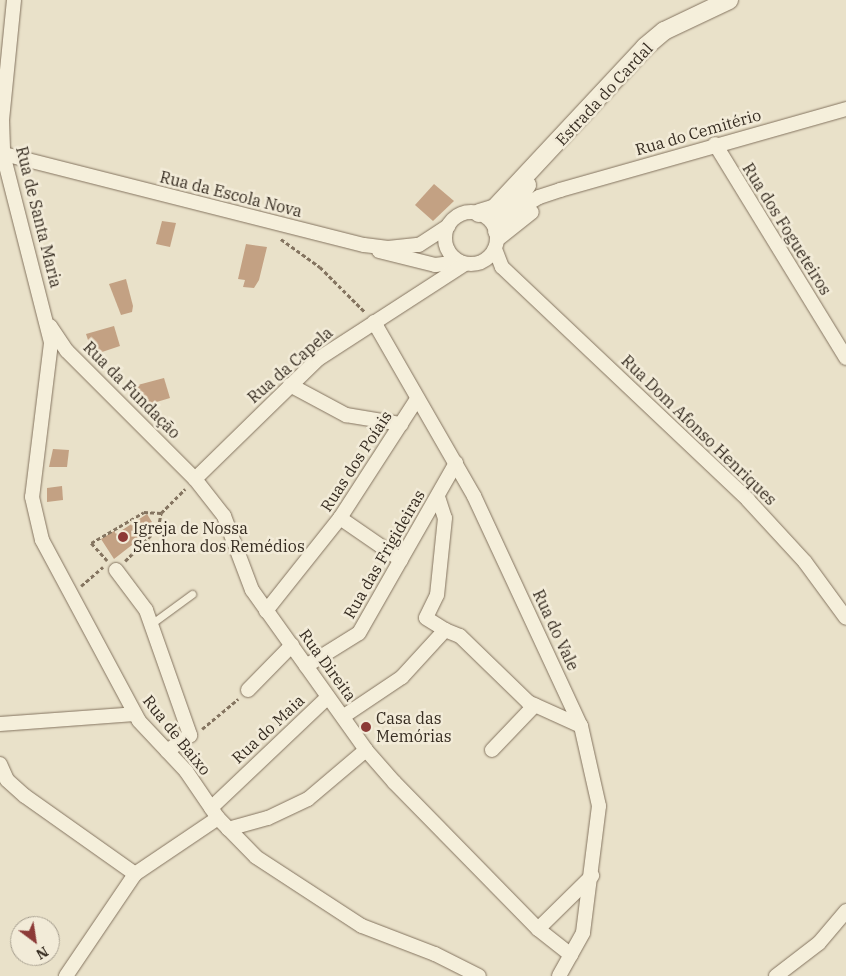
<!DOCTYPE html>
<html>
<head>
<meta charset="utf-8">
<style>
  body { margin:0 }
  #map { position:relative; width:846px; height:976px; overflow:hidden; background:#e9e1c9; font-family:"IBM Plex Serif",serif }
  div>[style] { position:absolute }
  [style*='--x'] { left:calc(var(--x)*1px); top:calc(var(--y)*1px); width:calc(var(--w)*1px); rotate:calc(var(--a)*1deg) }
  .building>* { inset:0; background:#c3a183 }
  .path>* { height:2.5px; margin-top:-1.25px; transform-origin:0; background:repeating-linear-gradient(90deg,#847460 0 4px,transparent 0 6.5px) }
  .roads { filter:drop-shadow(0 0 1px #847460) drop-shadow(0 0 1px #847460) }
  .service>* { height:7px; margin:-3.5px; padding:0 3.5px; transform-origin:3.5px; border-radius:3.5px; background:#f5efdb }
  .minor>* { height:14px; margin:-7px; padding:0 7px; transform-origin:7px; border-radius:7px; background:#f5efdb }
  .minor>.ring { margin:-7px; padding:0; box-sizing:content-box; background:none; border:14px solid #f5efdb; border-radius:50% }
  .tertiary>* { height:18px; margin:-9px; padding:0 9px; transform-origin:9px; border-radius:9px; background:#f5efdb }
  .dots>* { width:14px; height:14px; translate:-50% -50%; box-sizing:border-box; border:2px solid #f2ebd8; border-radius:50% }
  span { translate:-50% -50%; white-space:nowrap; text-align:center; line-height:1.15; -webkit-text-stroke:5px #f2ebd8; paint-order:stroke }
  .street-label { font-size:16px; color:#362c21 }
  .poi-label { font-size:16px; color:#362c21 }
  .left { translate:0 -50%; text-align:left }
  .north { position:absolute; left:10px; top:916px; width:50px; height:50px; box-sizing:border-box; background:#f2ebd8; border:1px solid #a79f8f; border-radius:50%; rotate:149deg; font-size:14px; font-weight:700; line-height:20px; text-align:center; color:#362c21 }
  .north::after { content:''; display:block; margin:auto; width:18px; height:22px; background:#8c3a37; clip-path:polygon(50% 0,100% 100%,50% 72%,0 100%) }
</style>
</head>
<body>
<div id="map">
  <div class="building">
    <i style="clip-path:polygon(434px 184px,454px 201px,433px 221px,415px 205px)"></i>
    <i style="clip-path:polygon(162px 221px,176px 223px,170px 247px,156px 244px)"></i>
    <i style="clip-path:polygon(246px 244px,267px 247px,259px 280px,254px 288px,243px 287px,245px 280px,238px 279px)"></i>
    <i style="clip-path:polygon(126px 279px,133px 306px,132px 312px,121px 315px,109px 284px)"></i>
    <i style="clip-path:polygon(114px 326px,120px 346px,93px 355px,86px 334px)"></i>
    <i style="clip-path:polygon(164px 378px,170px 398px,140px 407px,134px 386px)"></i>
    <i style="clip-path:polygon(53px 449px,69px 450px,67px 467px,49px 467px)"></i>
    <i style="clip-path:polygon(62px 486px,63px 500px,47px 502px,47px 488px)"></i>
    <i style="clip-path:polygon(147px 514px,155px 527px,114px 559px,101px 539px,114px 531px,116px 534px)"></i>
  </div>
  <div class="path">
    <i style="--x:281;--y:239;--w:48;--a:35.7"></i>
    <i style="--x:320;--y:267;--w:64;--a:45"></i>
    <i style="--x:107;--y:561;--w:24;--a:-132"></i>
    <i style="--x:91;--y:543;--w:61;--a:-30.3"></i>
    <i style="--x:144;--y:512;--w:17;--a:3"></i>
    <i style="--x:125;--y:561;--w:47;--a:-45"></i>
    <i style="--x:158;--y:528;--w:15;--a:-79"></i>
    <i style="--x:161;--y:513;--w:34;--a:-45"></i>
    <i style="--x:81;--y:586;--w:29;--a:-41"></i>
    <i style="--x:202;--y:729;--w:47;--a:-39.8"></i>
  </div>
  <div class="roads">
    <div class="service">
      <i style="--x:151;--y:624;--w:51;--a:-36.2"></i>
    </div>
    <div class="minor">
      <i style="--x:14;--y:0;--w:121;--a:95.7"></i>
      <i style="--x:2;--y:120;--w:34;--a:88"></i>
      <i style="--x:3;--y:154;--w:195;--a:75.7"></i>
      <i style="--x:51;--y:343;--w:155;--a:97"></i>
      <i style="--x:32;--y:497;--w:44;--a:76.9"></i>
      <i style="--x:42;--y:540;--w:205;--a:61.8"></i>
      <i style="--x:139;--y:721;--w:69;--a:46.8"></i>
      <i style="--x:186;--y:771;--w:57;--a:55.8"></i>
      <i style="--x:218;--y:818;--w:54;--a:45.7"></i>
      <i style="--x:256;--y:857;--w:126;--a:33.1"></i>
      <i style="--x:362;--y:926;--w:78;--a:21"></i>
      <i style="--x:435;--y:954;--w:49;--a:26.6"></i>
      <i style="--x:715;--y:144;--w:251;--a:58.5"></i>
      <i style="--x:0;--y:153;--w:375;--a:14.2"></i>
      <i style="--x:364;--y:245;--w:24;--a:7"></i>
      <i style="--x:388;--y:248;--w:31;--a:-6"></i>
      <i style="--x:419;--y:245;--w:35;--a:-33"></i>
      <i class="ring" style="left:445px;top:212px;width:38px;height:38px"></i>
      <i style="--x:503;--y:219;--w:42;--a:-31.4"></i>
      <i style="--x:539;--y:197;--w:22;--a:-18"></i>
      <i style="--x:560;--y:190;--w:297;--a:-15.8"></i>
      <i style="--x:498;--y:239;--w:43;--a:-38.5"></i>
      <i style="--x:495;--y:249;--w:19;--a:69"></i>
      <i style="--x:502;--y:267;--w:339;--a:43.4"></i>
      <i style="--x:748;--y:500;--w:84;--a:47.4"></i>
      <i style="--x:805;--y:562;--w:69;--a:53.8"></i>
      <i style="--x:379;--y:251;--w:58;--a:14"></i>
      <i style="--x:435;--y:265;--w:25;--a:-7"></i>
      <i style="--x:374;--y:322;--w:201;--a:60.1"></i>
      <i style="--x:474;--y:496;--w:254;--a:65.1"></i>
      <i style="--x:581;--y:726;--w:82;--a:77.3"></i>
      <i style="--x:599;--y:806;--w:128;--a:97.2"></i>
      <i style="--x:583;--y:933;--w:49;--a:119.2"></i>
      <i style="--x:50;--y:326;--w:30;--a:56"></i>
      <i style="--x:67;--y:351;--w:181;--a:45"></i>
      <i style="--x:195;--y:479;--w:47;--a:51.9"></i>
      <i style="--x:224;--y:516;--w:79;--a:69.3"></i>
      <i style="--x:252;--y:590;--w:196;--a:54.5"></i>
      <i style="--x:366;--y:750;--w:43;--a:48.8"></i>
      <i style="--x:394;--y:782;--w:206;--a:45.6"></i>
      <i style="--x:538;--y:929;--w:42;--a:38.2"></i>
      <i style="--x:290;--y:385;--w:64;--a:28.2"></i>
      <i style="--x:346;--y:415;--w:56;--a:9.3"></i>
      <i style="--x:195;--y:479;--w:172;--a:-44.3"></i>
      <i style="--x:318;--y:359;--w:175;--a:-32.9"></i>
      <i style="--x:438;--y:497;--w:22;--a:72"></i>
      <i style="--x:445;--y:518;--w:77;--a:95.9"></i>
      <i style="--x:437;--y:595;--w:25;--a:116"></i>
      <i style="--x:426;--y:618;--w:22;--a:32"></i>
      <i style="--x:340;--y:518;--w:74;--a:34.5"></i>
      <i style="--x:116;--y:570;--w:50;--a:53.1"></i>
      <i style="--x:146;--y:610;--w:133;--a:70.6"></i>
      <i style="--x:190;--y:735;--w:28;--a:145"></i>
      <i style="--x:266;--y:611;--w:119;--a:-51.5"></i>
      <i style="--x:340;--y:518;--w:142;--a:-57.1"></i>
      <i style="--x:306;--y:666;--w:62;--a:-31.9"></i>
      <i style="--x:359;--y:633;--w:196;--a:-60.3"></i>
      <i style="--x:248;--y:690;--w:63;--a:-45.6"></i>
      <i style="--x:344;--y:716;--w:70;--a:-33.9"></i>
      <i style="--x:402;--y:677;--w:64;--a:-47.5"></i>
      <i style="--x:445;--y:630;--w:16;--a:22"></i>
      <i style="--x:460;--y:636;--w:95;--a:44.1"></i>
      <i style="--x:528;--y:702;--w:58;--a:24.4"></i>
      <i style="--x:0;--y:724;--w:135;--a:-4.2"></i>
      <i style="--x:492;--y:750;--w:62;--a:-46.3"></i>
      <i style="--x:0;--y:764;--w:17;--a:66"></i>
      <i style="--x:7;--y:780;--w:24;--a:42"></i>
      <i style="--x:25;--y:796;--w:135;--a:35.3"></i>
      <i style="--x:211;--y:808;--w:161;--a:-43.5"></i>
      <i style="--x:228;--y:829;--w:41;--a:-15.4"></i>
      <i style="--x:268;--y:818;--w:44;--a:-25.4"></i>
      <i style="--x:308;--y:799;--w:76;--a:-40.2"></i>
      <i style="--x:538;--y:929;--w:76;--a:-44.5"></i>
      <i style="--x:66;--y:976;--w:123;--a:-55.9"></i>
      <i style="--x:135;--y:874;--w:100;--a:-34"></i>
      <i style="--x:776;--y:976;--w:54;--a:-37.5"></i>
      <i style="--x:819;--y:943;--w:42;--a:-49.8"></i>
    </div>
    <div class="tertiary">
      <i style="--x:479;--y:213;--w:17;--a:-17"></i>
      <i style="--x:495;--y:208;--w:220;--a:-47"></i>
      <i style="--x:645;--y:47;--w:25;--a:-40"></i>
      <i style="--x:664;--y:31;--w:72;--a:-25.5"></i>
      <i style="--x:497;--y:231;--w:55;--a:-56.9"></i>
    </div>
  </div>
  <div class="dots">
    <i style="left:123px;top:537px;background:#8c3a37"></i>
    <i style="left:366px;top:727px;background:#8c3a37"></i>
  </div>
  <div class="street-label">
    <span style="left:604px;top:94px;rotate:-47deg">Estrada do Cardal</span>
    <span style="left:698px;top:132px;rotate:-16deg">Rua do Cemitério</span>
    <span style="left:231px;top:194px;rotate:14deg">Rua da Escola Nova</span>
    <span style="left:39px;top:217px;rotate:76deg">Rua de Santa Maria</span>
    <span style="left:787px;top:229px;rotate:58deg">Rua dos Fogueteiros</span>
    <span style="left:290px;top:365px;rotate:-41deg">Rua da Capela</span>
    <span style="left:132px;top:390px;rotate:45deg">Rua da Fundação</span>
    <span style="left:699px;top:430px;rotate:44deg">Rua Dom Afonso Henriques</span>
    <span style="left:356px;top:461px;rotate:-57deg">Ruas dos Poíais</span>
    <span style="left:384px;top:554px;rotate:-60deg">Rua das Frigideiras</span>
    <span style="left:556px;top:630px;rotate:65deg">Rua do Vale</span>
    <span style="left:328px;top:665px;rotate:54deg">Rua Direita</span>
    <span style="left:268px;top:729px;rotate:-43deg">Rua do Maia</span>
    <span style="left:177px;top:735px;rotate:51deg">Rua de Baixo</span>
  </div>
  <div class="poi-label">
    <span class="left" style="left:133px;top:537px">Igreja de Nossa<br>Senhora dos Remédios</span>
    <span class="left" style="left:376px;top:727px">Casa das<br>Memórias</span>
  </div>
  <div class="north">N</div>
</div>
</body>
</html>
